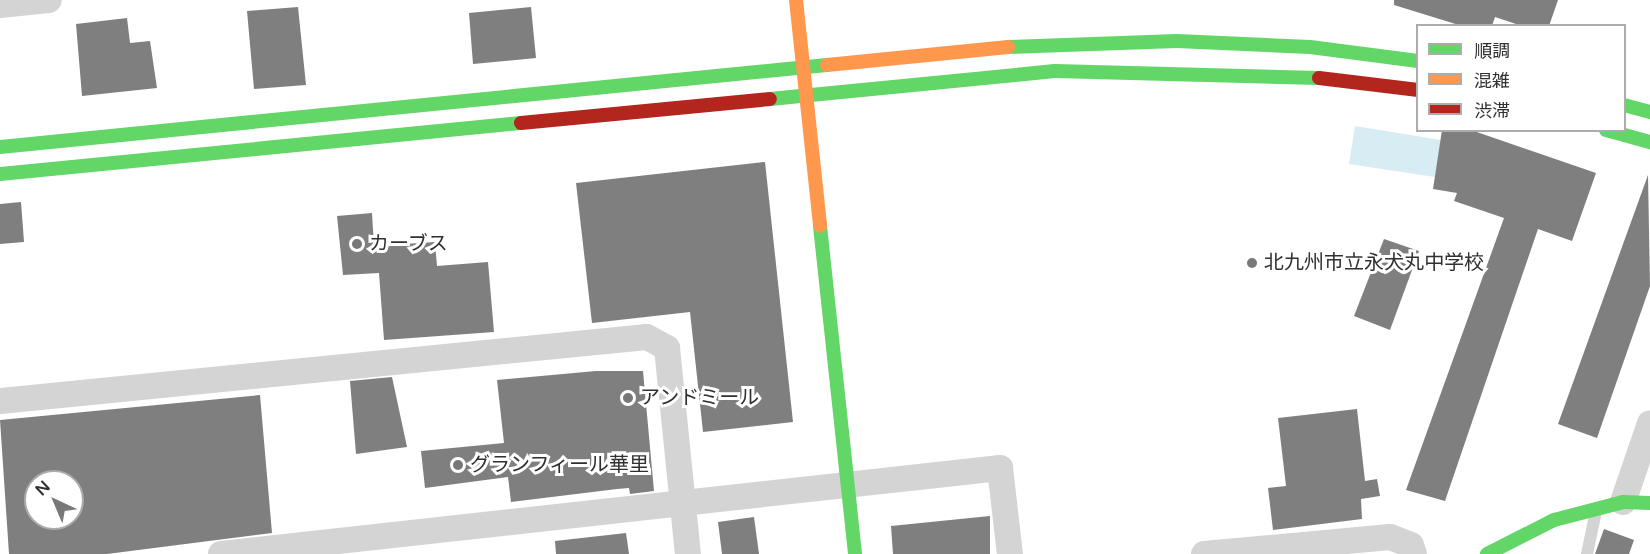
<!DOCTYPE html>
<html>
<head>
<meta charset="utf-8">
<style>
  body { margin:0 }
  #map { position:relative; width:1650px; height:554px; overflow:hidden; background:#fff; font-family:"Varela Round","Noto Sans JP",sans-serif }
  div>[style] { position:absolute }
  [style*='--x'] { left:calc(var(--x)*1px); top:calc(var(--y)*1px); width:calc(var(--w)*1px); rotate:calc(var(--a)*1deg) }
  .water>* { inset:0; background:#d8ecf4 }
  .building>* { inset:0; background:#7f7f7f }
  .lane>* { height:12px; margin:-6px; padding:0 6px; transform-origin:6px; border-radius:6px; background:#d4d4d4 }
  .street>* { height:26px; margin:-13px; padding:0 13px; transform-origin:13px; border-radius:13px; background:#d4d4d4 }
  .fast>* { height:14px; margin:-7px; padding:0 7px; transform-origin:7px; border-radius:7px; background:#63d668 }
  .slow>* { height:14px; margin:-7px; padding:0 7px; transform-origin:7px; border-radius:7px; background:#ff974d }
  .jam>* { height:14px; margin:-7px; padding:0 7px; transform-origin:7px; border-radius:7px; background:#b3261e }
  .dots>* { width:16px; height:16px; translate:-50% -50%; box-sizing:border-box; border:3px solid #fff; border-radius:50% }
  span { translate:-50% -50%; white-space:nowrap; text-align:center; line-height:1.15; -webkit-text-stroke:6px #fff; paint-order:stroke }
  .poi-label { font-size:20px; color:#303030 }
  .left { translate:0 -50%; text-align:left }
  .legend { position:absolute; left:1416px; top:24px; width:210px; height:108px; box-sizing:border-box; background:#fff; border:2px solid #acacac; margin:0; padding:8px 10px; list-style:none; font-size:18px; color:#303030 }
  .legend li { display:flex; align-items:center; gap:12px; height:30px }
  .legend b { width:30px; border:2px solid #acacac }
  .north { position:absolute; left:24px; top:470px; width:60px; height:60px; box-sizing:border-box; background:#fff; border:2px solid #acacac; border-radius:50%; rotate:316deg; font-size:16px; font-weight:700; line-height:24px; text-align:center; color:#303030 }
  .north::after { content:''; display:block; margin:auto; width:21px; height:27px; background:#787878; clip-path:polygon(50% 0,100% 100%,50% 72%,0 100%) }
</style>
</head>
<body>
<div id="map">
  <div class="water">
    <i style="clip-path:polygon(1355px 126px,1441px 140px,1435px 177px,1349px 164px)"></i>
  </div>
  <div class="building">
    <i style="clip-path:polygon(1394px 0,1558px 0,1549px 26px,1522px 26px,1495px 17px,1492px 26px,1462px 26px,1394px 5px)"></i>
    <i style="clip-path:polygon(298px 7px,306px 85px,254px 89px,247px 11px)"></i>
    <i style="clip-path:polygon(531px 7px,536px 58px,473px 64px,469px 13px)"></i>
    <i style="clip-path:polygon(127px 18px,130px 43px,150px 41px,157px 88px,82px 96px,76px 24px)"></i>
    <i style="clip-path:polygon(1442px 130px,1471px 130px,1596px 173px,1572px 241px,1538px 229px,1445px 501px,1406px 490px,1504px 218px,1454px 201px,1457px 193px,1433px 189px)"></i>
    <i style="clip-path:polygon(765px 162px,793px 422px,703px 432px,690px 312px,592px 323px,576px 183px)"></i>
    <i style="clip-path:polygon(1648px 175px,1650px 286px,1597px 438px,1558px 424px)"></i>
    <i style="clip-path:polygon(21px 202px,24px 242px,0 244px,0 204px)"></i>
    <i style="clip-path:polygon(372px 213px,374px 246px,435px 242px,437px 266px,488px 262px,494px 332px,384px 340px,379px 273px,343px 275px,337px 216px)"></i>
    <i style="clip-path:polygon(1384px 239px,1419px 251px,1390px 330px,1354px 316px)"></i>
    <i style="clip-path:polygon(596px 371px,643px 371px,654px 491px,630px 494px,629px 488px,617px 489px,511px 502px,508px 477px,425px 488px,421px 451px,504px 443px,497px 380px)"></i>
    <i style="clip-path:polygon(392px 377px,407px 447px,356px 454px,350px 381px)"></i>
    <i style="clip-path:polygon(evenodd,260px 395px,272px 533px,107px 554px,9px 554px,0 420px,260px 395px,36px 482px,72px 482px,72px 518px,36px 518px,36px 482px)"></i>
    <i style="clip-path:polygon(1357px 409px,1365px 481px,1377px 479px,1380px 496px,1361px 499px,1362px 519px,1273px 530px,1268px 488px,1286px 486px,1278px 418px)"></i>
    <i style="clip-path:polygon(990px 516px,990px 554px,893px 554px,891px 526px)"></i>
    <i style="clip-path:polygon(754px 517px,759px 554px,722px 554px,718px 522px)"></i>
    <i style="clip-path:polygon(1604px 529px,1634px 540px,1629px 554px,1595px 554px)"></i>
    <i style="clip-path:polygon(626px 533px,629px 554px,556px 554px,555px 541px)"></i>
  </div>
  <div class="lane">
    <i style="--x:1587;--y:554;--w:44;--a:-78.2"></i>
  </div>
  <div class="street">
    <i style="--x:0;--y:5;--w:49;--a:-5.8"></i>
    <i style="--x:0;--y:401;--w:650;--a:-5.65"></i>
    <i style="--x:647;--y:337;--w:23;--a:29"></i>
    <i style="--x:667;--y:348;--w:207;--a:84.2"></i>
    <i style="--x:1623;--y:502;--w:83;--a:-71.1"></i>
    <i style="--x:221;--y:554;--w:784;--a:-6.3"></i>
    <i style="--x:1000;--y:468;--w:87;--a:83.4"></i>
    <i style="--x:1204;--y:554;--w:187;--a:-5.2"></i>
    <i style="--x:1390;--y:537;--w:22;--a:21"></i>
    <i style="--x:1411;--y:545;--w:9;--a:72"></i>
  </div>
  <div class="fast">
    <i style="--x:1008;--y:47;--w:169;--a:-2"></i>
    <i style="--x:1177;--y:41;--w:133;--a:2.6"></i>
    <i style="--x:1310;--y:47;--w:109;--a:7.4"></i>
    <i style="--x:770;--y:99;--w:286;--a:-5.6"></i>
    <i style="--x:1055;--y:71;--w:264;--a:1.5"></i>
    <i style="--x:1624;--y:105;--w:27;--a:15"></i>
    <i style="--x:1606;--y:130;--w:46;--a:15.3"></i>
    <i style="--x:0;--y:147;--w:831;--a:-5.66"></i>
    <i style="--x:0;--y:174;--w:523;--a:-5.59"></i>
    <i style="--x:820;--y:226;--w:330;--a:83.9"></i>
    <i style="--x:1487;--y:554;--w:75;--a:-26.9"></i>
    <i style="--x:1554;--y:520;--w:71;--a:-14.6"></i>
    <i style="--x:1623;--y:502;--w:27;--a:2"></i>
  </div>
  <div class="slow">
    <i style="--x:796;--y:0;--w:227;--a:83.9"></i>
    <i style="--x:827;--y:65;--w:182;--a:-5.7"></i>
  </div>
  <div class="jam">
    <i style="--x:1319;--y:78;--w:100;--a:6.9"></i>
    <i style="--x:521;--y:123;--w:250;--a:-5.5"></i>
  </div>
  <div class="dots">
    <i style="left:357px;top:244px;background:#787878"></i>
    <i style="left:1252px;top:263px;background:#787878"></i>
    <i style="left:628px;top:398px;background:#787878"></i>
    <i style="left:458px;top:465px;background:#787878"></i>
  </div>
  <div class="poi-label">
    <span class="left" style="left:369px;top:244px">カーブス</span>
    <span class="left" style="left:1264px;top:263px">北九州市立永犬丸中学校</span>
    <span class="left" style="left:640px;top:398px">アンドミール</span>
    <span class="left" style="left:470px;top:465px">グランフィール華里</span>
  </div>
  <ul class="legend">
  <li><b style="height:8px;background:#63d668"></b>順調</li>
  <li><b style="height:8px;background:#ff974d"></b>混雑</li>
  <li><b style="height:8px;background:#b3261e"></b>渋滞</li>
  </ul>
  <div class="north">N</div>
</div>
</body>
</html>
